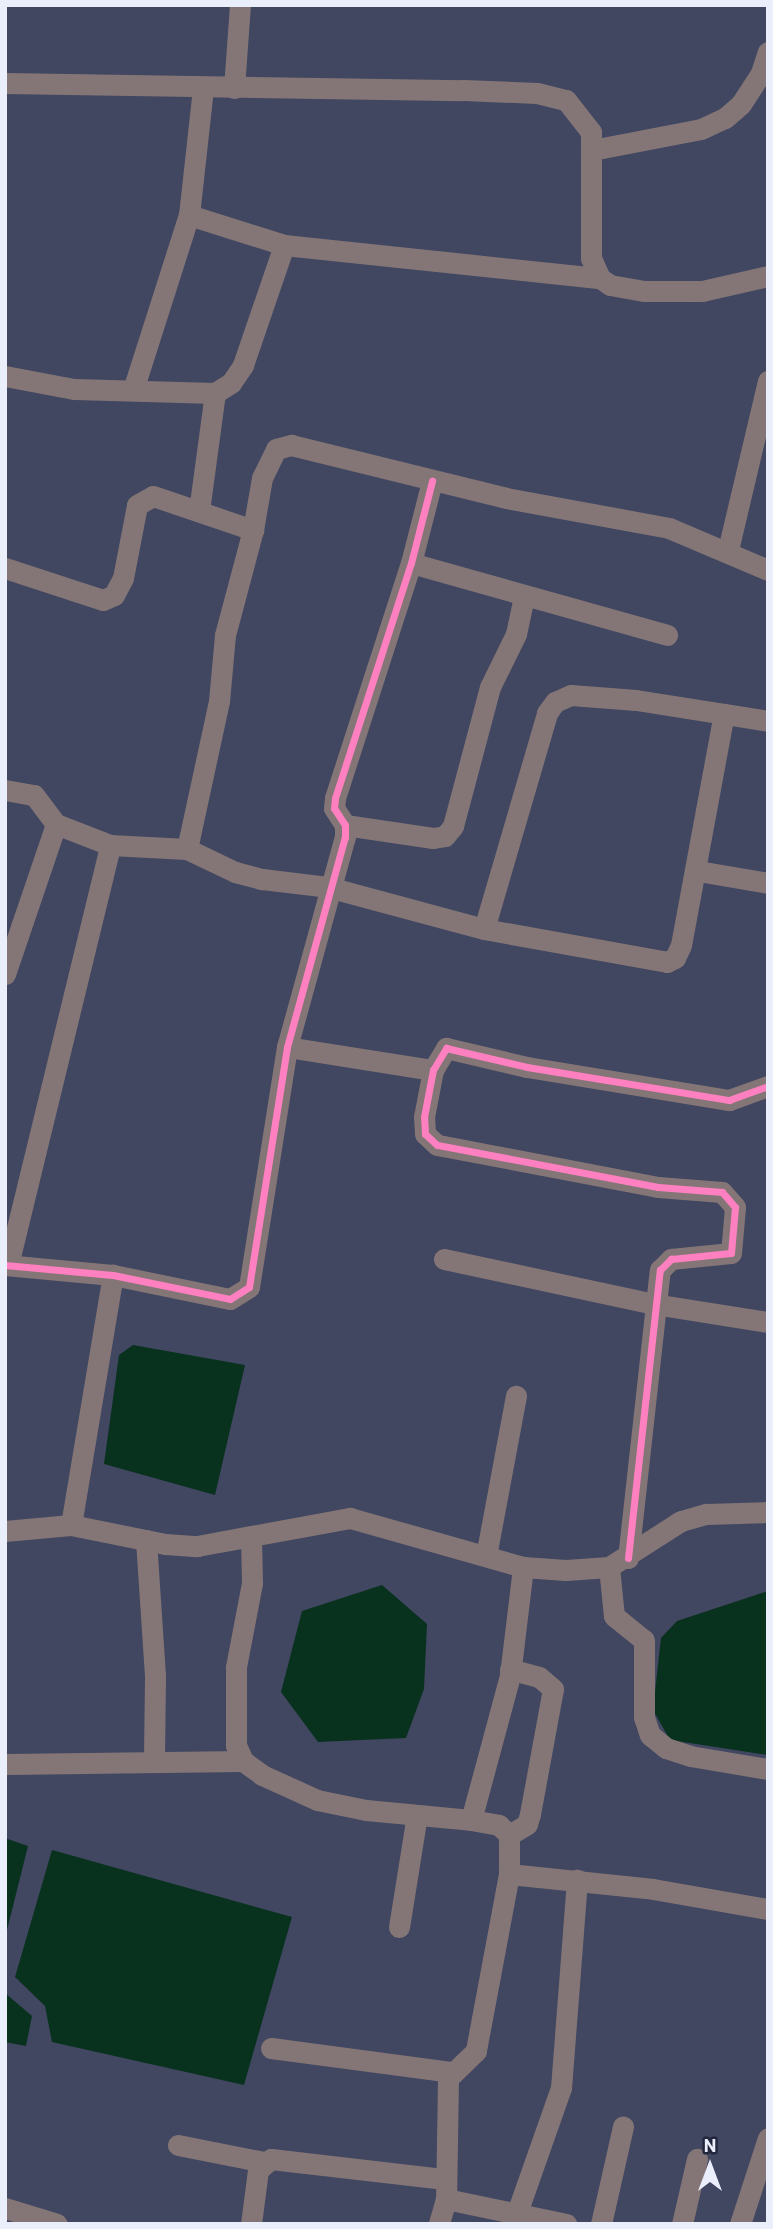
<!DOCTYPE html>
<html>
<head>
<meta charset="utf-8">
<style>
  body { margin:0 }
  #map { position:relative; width:773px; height:2229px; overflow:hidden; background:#414661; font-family:Barlow,sans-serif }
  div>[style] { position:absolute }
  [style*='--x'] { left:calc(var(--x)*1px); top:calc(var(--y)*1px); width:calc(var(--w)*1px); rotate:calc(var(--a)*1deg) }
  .water>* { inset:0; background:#09321e }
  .minor>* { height:21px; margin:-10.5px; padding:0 10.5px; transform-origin:10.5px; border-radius:10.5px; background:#847676 }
  .cycleway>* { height:7px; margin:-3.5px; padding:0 3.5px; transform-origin:3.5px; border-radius:3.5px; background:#ff80c0 }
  span { translate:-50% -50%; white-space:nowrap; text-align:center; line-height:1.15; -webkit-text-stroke:5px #22273d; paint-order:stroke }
  .frame { position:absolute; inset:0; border:7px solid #ebeefb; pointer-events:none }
  .north { position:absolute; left:675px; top:2131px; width:70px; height:70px; -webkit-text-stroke:5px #22273d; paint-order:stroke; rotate:0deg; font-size:19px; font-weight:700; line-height:28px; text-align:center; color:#ebeefb }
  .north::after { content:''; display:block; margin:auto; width:24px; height:32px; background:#ebeefb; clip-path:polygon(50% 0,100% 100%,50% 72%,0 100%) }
</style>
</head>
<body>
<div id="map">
  <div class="water">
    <i style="clip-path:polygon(133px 1345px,245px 1365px,215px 1495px,104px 1464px,119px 1355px)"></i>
    <i style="clip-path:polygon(382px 1585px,427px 1624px,424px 1689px,406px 1738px,318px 1742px,281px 1692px,302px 1611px)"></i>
    <i style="clip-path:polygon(768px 1591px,768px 1755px,670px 1740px,653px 1710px,661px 1638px,677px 1621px)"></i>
    <i style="clip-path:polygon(5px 1838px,28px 1846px,5px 1938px)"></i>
    <i style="clip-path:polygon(52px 1850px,292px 1917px,244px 2085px,52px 2042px,45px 2006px,15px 1977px)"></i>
    <i style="clip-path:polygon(5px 1993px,32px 2016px,26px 2046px,5px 2042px)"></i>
  </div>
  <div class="minor">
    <i style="--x:5;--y:83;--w:458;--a:0.9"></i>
    <i style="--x:463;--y:90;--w:74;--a:2.3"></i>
    <i style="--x:537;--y:93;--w:30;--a:14"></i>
    <i style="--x:566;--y:100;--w:41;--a:52"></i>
    <i style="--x:591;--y:132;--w:126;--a:90"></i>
    <i style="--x:591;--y:258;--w:22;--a:66"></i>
    <i style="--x:600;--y:278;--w:12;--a:35"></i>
    <i style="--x:610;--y:285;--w:35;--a:10"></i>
    <i style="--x:644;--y:291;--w:58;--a:0"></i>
    <i style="--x:702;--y:291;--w:68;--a:-12.8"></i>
    <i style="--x:234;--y:88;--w:83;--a:-85.9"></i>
    <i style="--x:592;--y:150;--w:111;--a:-10.9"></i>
    <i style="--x:701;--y:129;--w:26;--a:-25"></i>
    <i style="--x:725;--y:118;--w:21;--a:-41"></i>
    <i style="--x:741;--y:104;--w:37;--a:-57"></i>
    <i style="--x:761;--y:73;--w:22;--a:-72"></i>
    <i style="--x:189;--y:215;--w:100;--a:17.5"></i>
    <i style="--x:284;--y:245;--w:318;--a:6"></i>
    <i style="--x:5;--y:376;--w:70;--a:10.7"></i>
    <i style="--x:74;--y:389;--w:141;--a:1.6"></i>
    <i style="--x:215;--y:393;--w:19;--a:-32"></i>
    <i style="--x:231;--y:383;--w:22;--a:-56"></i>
    <i style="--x:243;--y:365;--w:127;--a:-71.1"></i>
    <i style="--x:133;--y:390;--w:184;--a:-72.3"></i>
    <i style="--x:189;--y:215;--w:127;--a:-83.7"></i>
    <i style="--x:199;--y:511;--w:119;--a:-82.3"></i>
    <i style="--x:728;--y:550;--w:174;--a:-76.7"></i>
    <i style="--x:411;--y:563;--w:266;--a:15.7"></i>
    <i style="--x:5;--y:568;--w:103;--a:18.1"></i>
    <i style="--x:103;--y:600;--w:12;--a:-24"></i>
    <i style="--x:114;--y:595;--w:19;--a:-62"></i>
    <i style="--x:123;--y:578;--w:74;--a:-79.1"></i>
    <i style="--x:137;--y:505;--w:18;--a:-29"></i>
    <i style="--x:153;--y:496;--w:106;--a:18.8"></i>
    <i style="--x:5;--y:790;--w:29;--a:10"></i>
    <i style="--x:34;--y:795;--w:36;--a:53"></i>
    <i style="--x:56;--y:824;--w:58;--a:21.3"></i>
    <i style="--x:110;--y:845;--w:77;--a:3"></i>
    <i style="--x:187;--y:849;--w:53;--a:25.6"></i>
    <i style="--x:235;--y:872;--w:28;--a:15"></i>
    <i style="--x:262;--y:879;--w:66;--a:6.9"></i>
    <i style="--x:328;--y:887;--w:162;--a:15.1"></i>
    <i style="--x:484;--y:929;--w:186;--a:10.2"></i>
    <i style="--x:667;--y:962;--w:9;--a:-27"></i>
    <i style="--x:675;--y:958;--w:14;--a:-65"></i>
    <i style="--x:681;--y:945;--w:235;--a:-79.5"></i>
    <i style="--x:345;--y:825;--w:89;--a:8.4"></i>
    <i style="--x:433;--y:838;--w:12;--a:-9"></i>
    <i style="--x:445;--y:836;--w:13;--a:-51"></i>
    <i style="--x:453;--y:826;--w:144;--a:-75.1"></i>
    <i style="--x:490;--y:687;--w:59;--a:-63.9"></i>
    <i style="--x:516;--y:634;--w:39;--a:-78"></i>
    <i style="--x:187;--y:849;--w:151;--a:-77.8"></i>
    <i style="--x:219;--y:701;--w:66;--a:-84.8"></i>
    <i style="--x:225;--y:635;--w:109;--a:-75.1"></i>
    <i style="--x:253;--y:530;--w:53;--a:-80.2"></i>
    <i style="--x:262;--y:478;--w:32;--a:-64"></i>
    <i style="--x:276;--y:449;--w:16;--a:-15"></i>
    <i style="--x:291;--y:445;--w:221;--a:13.8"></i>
    <i style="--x:506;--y:498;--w:166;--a:10.4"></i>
    <i style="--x:669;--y:528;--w:108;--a:23"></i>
    <i style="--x:698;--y:871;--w:71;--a:9.7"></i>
    <i style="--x:484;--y:929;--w:225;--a:-73.7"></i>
    <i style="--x:547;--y:713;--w:14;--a:-54"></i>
    <i style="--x:555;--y:702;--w:17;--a:-24"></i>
    <i style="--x:571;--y:695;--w:65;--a:4.4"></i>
    <i style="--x:636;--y:700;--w:134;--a:9"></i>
    <i style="--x:5;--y:974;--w:158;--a:-71.2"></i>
    <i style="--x:287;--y:1047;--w:148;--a:9"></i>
    <i style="--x:444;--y:1259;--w:215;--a:12.1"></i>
    <i style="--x:654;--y:1304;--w:115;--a:9"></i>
    <i style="--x:5;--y:1265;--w:108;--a:5.3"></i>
    <i style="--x:113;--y:1275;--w:119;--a:11.6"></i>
    <i style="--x:230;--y:1299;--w:22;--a:-32"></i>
    <i style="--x:249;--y:1287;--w:243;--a:-81"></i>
    <i style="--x:287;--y:1047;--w:218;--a:-74.6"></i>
    <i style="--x:345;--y:837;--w:12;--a:-90"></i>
    <i style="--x:345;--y:825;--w:20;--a:-123"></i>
    <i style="--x:334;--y:808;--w:10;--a:-84"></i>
    <i style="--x:335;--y:798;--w:247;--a:-72.1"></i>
    <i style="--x:411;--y:563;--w:85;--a:-75.6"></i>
    <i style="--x:8;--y:1265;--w:432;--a:-76.3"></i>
    <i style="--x:71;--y:1525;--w:254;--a:-80.5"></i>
    <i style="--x:5;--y:1531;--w:66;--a:-5.2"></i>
    <i style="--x:71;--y:1525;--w:96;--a:11.4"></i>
    <i style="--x:165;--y:1544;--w:32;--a:4"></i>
    <i style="--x:197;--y:1546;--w:156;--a:-10.4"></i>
    <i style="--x:350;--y:1518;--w:180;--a:15.8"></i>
    <i style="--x:523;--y:1567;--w:43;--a:4"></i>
    <i style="--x:566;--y:1570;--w:43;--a:-4"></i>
    <i style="--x:609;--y:1567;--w:85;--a:-32.6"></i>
    <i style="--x:681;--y:1521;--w:26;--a:-16"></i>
    <i style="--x:706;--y:1514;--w:62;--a:-1.8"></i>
    <i style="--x:251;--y:1538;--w:45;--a:88.7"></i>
    <i style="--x:252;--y:1583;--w:86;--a:100.8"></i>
    <i style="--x:236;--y:1667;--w:78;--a:90"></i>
    <i style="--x:236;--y:1745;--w:17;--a:66"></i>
    <i style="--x:243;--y:1761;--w:24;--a:36"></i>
    <i style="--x:262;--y:1775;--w:60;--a:24.4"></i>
    <i style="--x:317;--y:1800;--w:50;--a:11.5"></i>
    <i style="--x:366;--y:1810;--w:105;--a:5.4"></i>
    <i style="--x:471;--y:1820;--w:28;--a:10"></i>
    <i style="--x:499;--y:1825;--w:14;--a:45"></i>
    <i style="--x:509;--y:1835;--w:39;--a:90"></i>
    <i style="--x:509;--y:1874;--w:180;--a:100.6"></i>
    <i style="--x:476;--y:2051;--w:39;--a:136"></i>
    <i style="--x:448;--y:2078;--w:121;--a:90.9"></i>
    <i style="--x:446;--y:2199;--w:26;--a:106"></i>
    <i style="--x:146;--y:1540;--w:137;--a:86.2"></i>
    <i style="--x:155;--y:1677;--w:85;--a:90.7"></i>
    <i style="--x:486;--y:1556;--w:163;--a:-79.4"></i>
    <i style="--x:628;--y:1558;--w:290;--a:-83.7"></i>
    <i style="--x:660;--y:1270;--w:16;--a:-45"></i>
    <i style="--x:671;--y:1259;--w:60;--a:-5.7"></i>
    <i style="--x:731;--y:1253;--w:46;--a:-85"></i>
    <i style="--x:735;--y:1207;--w:20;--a:-131"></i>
    <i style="--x:722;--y:1192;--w:64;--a:-175.5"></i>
    <i style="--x:658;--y:1187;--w:225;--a:-169.2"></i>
    <i style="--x:437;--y:1145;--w:16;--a:-137"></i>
    <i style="--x:425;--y:1134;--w:17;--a:-93"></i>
    <i style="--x:424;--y:1117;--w:48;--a:-79.2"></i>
    <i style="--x:433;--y:1070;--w:26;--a:-59"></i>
    <i style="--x:446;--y:1048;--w:83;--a:13.2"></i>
    <i style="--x:527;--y:1067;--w:205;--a:9.3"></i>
    <i style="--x:729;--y:1100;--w:41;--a:-19.7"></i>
    <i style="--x:609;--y:1567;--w:49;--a:84.2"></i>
    <i style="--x:614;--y:1616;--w:38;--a:39"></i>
    <i style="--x:644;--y:1640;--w:77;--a:90"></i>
    <i style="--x:644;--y:1717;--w:19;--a:72"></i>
    <i style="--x:650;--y:1735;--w:21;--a:39"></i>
    <i style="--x:666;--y:1748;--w:25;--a:18"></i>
    <i style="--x:690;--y:1756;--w:79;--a:9.5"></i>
    <i style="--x:5;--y:1764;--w:238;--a:-0.7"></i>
    <i style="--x:471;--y:1820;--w:150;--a:-74.9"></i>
    <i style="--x:510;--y:1675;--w:109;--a:-83.1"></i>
    <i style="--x:509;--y:1835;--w:21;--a:-31"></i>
    <i style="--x:527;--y:1824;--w:10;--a:-73"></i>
    <i style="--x:530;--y:1814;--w:127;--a:-79.6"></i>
    <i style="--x:553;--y:1689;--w:18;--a:-139"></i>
    <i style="--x:539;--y:1677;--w:30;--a:-165"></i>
    <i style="--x:509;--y:1874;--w:145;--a:5.9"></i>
    <i style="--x:653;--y:1889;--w:117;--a:9.9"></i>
    <i style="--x:399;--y:1927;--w:113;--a:-80.9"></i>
    <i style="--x:271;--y:2048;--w:181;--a:7.6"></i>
    <i style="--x:178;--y:2145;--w:88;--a:11.2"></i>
    <i style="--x:446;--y:2199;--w:123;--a:11.8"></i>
    <i style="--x:5;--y:2208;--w:54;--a:17.1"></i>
    <i style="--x:251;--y:2224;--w:54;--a:-82.6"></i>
    <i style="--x:258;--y:2170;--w:17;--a:-40"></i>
    <i style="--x:271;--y:2159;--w:175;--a:6.6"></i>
    <i style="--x:513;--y:2224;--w:144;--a:-70.6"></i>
    <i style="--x:561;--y:2088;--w:209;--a:-85.6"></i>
    <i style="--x:601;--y:2224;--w:100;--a:-77.3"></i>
    <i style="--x:682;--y:2224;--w:67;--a:-77"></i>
    <i style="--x:740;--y:2224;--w:90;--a:-72"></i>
  </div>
  <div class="cycleway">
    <i style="--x:5;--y:1265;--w:108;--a:5.3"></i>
    <i style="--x:113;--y:1275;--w:119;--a:11.6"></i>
    <i style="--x:230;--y:1299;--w:22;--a:-32"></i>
    <i style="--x:249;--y:1287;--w:243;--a:-81"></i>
    <i style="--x:287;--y:1047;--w:218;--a:-74.6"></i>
    <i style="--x:345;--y:837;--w:12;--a:-90"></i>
    <i style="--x:345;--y:825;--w:20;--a:-123"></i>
    <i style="--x:334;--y:808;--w:10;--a:-84"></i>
    <i style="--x:335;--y:798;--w:247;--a:-72.1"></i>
    <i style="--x:411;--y:563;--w:85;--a:-75.6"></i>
    <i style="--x:628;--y:1558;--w:290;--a:-83.7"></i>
    <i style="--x:660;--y:1270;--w:16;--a:-45"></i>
    <i style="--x:671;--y:1259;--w:60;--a:-5.7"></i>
    <i style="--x:731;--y:1253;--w:46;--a:-85"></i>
    <i style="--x:735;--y:1207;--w:20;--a:-131"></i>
    <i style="--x:722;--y:1192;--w:64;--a:-175.5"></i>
    <i style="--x:658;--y:1187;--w:225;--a:-169.2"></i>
    <i style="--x:437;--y:1145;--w:16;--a:-137"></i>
    <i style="--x:425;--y:1134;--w:17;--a:-93"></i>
    <i style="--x:424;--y:1117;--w:48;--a:-79.2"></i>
    <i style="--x:433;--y:1070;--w:26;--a:-59"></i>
    <i style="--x:446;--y:1048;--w:83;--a:13.2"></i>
    <i style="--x:527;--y:1067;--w:205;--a:9.3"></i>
    <i style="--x:729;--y:1100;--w:41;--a:-19.7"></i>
  </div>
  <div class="frame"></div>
  <div class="north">N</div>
</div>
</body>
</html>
